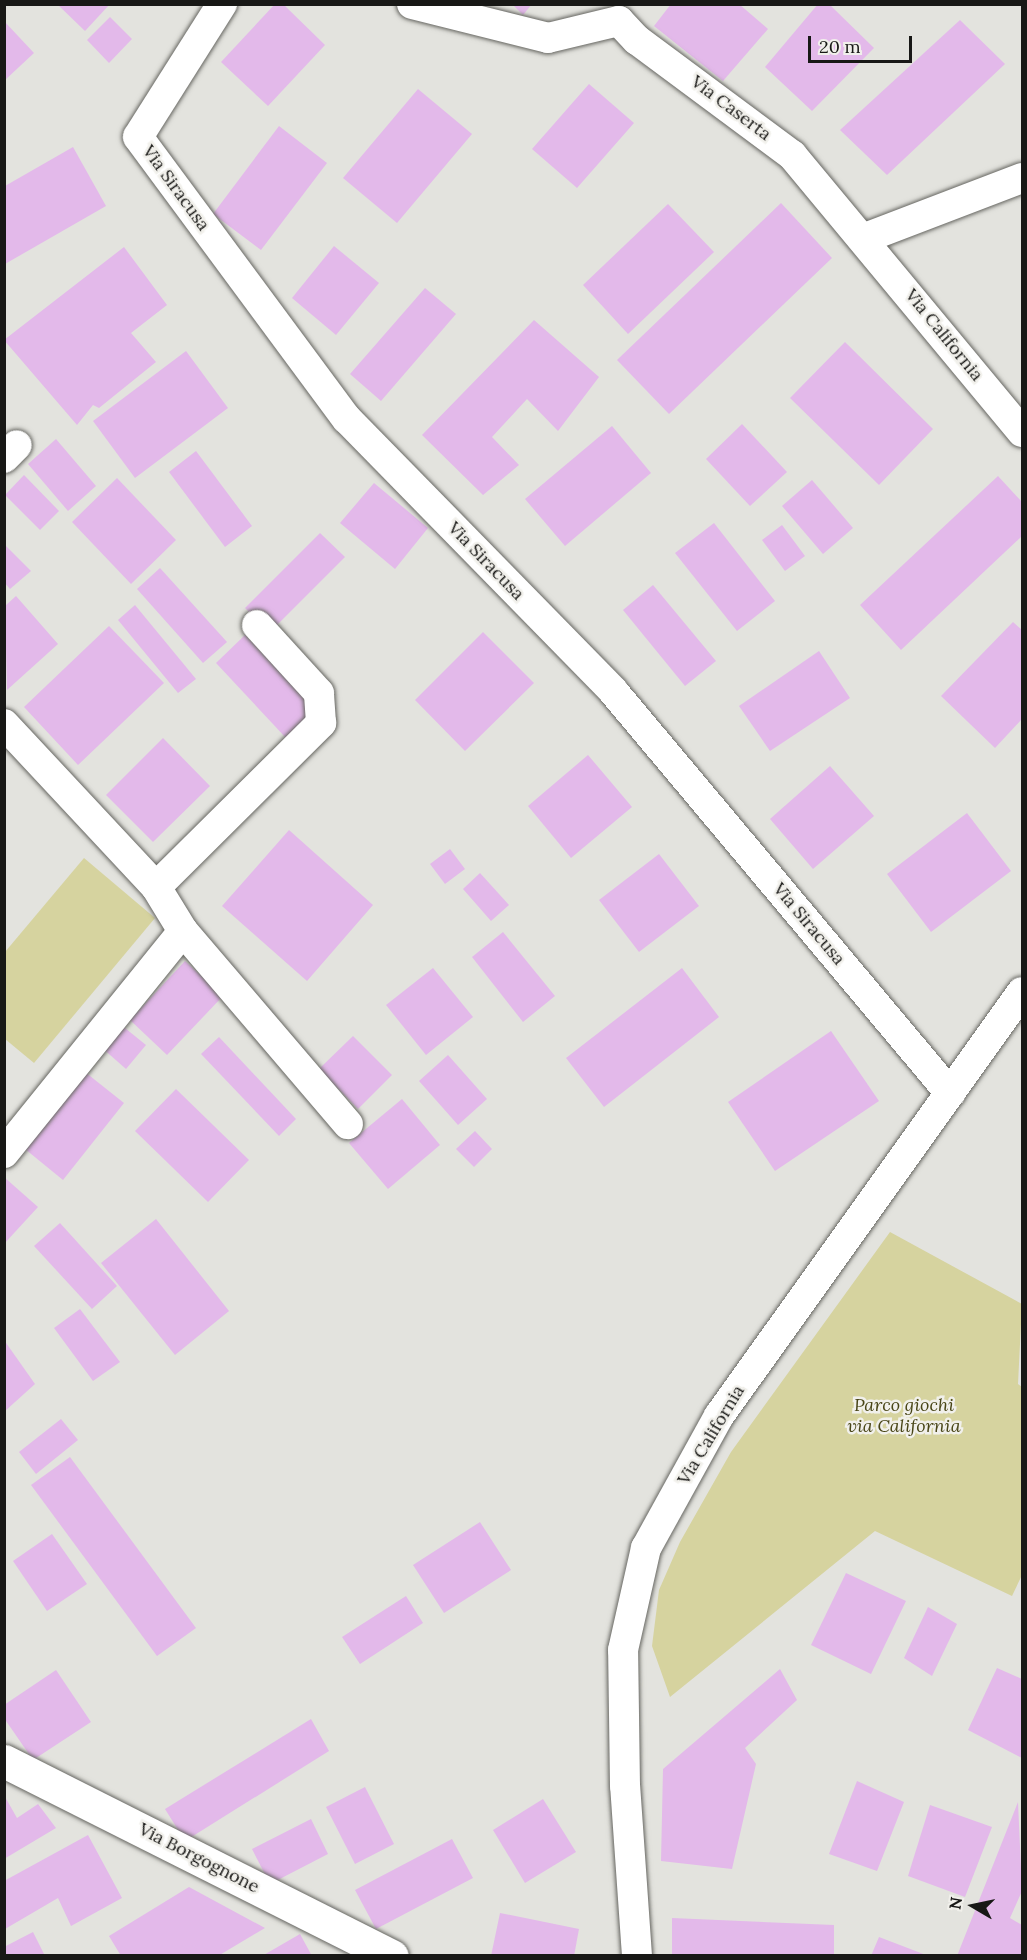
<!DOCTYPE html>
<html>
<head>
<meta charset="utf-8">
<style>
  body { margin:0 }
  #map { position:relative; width:1027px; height:1960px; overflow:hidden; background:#e3e3de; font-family:Lora,serif }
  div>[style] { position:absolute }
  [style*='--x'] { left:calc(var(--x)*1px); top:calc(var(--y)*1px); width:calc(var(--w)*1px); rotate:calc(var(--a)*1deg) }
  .green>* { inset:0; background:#d6d39f }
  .building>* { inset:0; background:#e3b9ea }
  .roads { filter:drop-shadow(0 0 2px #666661) drop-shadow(0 0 2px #666661) }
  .minor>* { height:30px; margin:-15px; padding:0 15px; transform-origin:15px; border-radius:15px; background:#fff }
  .tertiary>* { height:33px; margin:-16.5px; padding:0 16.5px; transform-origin:16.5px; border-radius:16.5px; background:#fff }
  span { translate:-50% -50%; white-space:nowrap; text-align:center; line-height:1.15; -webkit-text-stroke:5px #f1f0eb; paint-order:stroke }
  .street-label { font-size:18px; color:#181816 }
  .park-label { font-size:18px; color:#484516; font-style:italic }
  .frame { position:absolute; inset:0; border:6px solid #181816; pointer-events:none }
  .north { position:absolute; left:943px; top:1876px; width:60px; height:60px; -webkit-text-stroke:4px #f1f0eb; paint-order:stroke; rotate:279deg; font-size:16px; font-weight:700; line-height:24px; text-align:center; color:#181816 }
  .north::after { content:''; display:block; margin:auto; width:21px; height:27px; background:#181816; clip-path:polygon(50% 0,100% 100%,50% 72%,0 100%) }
  .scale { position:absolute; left:808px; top:36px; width:104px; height:27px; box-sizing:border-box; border:3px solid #181816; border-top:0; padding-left:8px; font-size:18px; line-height:21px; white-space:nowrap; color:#181816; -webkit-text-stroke:4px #f1f0eb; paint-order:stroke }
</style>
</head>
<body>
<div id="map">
  <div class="green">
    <i style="clip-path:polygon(84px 858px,155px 918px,34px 1063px,5px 1039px,5px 952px)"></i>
    <i style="clip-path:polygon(890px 1232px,1022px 1304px,1018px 1384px,1022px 1387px,1022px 1575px,1012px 1596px,875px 1531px,670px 1697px,652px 1646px,659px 1590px,680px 1542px,731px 1452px)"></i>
  </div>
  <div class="building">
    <i style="clip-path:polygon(57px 4px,110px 4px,85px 31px)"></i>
    <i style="clip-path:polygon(275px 4px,283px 4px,325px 45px,268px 106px,221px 62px)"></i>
    <i style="clip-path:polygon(512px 4px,532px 4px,523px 15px)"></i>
    <i style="clip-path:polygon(671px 4px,739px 4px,768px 29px,723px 81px,654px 26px)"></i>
    <i style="clip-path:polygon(818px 4px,829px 4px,874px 48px,812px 111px,765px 67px)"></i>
    <i style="clip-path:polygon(110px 17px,132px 39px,109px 63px,87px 40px)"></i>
    <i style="clip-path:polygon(960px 20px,1005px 64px,887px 175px,840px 130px)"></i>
    <i style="clip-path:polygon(4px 21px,34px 53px,4px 81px)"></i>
    <i style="clip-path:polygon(589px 84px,634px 123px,577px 188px,532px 149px)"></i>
    <i style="clip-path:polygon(418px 89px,472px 134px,397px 223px,343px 178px)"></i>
    <i style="clip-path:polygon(279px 126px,327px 163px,261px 250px,213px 214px)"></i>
    <i style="clip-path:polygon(73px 147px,106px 206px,5px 264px,5px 186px)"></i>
    <i style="clip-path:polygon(781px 203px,832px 258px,669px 414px,617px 360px)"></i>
    <i style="clip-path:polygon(668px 204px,714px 252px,628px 334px,583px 285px)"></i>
    <i style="clip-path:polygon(334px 246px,379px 283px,336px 335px,292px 298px)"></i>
    <i style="clip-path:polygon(124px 247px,167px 305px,131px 333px,156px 362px,99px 408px,93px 405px,77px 425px,4px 340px)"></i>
    <i style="clip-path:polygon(425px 288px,456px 314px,381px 401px,350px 374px)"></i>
    <i style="clip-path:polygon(534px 320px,599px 377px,558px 431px,527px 399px,492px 437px,519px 465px,483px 495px,422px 435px)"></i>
    <i style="clip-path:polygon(845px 342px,933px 429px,879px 485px,790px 398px)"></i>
    <i style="clip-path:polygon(186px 351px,228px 408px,135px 478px,93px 421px)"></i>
    <i style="clip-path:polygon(742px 424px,787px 472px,750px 506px,706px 459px)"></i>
    <i style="clip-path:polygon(612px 426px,651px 473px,565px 546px,525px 499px)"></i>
    <i style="clip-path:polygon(56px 439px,96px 486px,68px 511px,28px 464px)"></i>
    <i style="clip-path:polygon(196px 451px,252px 526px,225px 547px,169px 472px)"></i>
    <i style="clip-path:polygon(24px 475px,59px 511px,40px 530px,5px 495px)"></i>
    <i style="clip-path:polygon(998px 476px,1022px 502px,1022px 536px,901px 650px,860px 605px)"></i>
    <i style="clip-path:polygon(117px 478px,176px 540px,131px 584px,72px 522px)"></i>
    <i style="clip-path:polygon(812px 480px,853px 528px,823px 554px,782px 506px)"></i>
    <i style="clip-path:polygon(374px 483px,428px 528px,395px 569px,340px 523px)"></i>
    <i style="clip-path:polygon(714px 523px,775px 601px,737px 631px,675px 553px)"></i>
    <i style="clip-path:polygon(782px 525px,805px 556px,785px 571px,762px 540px)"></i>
    <i style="clip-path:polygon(320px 533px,345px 557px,270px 632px,245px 608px)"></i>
    <i style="clip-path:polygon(4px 544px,31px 571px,10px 589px,4px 582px)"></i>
    <i style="clip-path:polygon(160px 568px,227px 642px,203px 663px,137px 589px)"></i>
    <i style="clip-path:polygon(653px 585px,716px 661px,685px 686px,623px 610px)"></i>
    <i style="clip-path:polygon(16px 596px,58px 644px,7px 690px,5px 606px)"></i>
    <i style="clip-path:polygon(135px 605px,196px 679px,178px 693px,118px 620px)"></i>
    <i style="clip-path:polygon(1013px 622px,1022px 630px,1022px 719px,995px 748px,941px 696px)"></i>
    <i style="clip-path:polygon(109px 626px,164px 683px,78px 765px,24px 707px)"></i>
    <i style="clip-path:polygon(483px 632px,534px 683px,465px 751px,415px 700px)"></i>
    <i style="clip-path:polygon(245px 635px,315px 710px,286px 738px,216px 663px)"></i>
    <i style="clip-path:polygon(819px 651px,850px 698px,770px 751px,739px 706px)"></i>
    <i style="clip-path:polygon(163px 738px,210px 786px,153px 842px,106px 795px)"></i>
    <i style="clip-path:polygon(588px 755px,632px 807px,571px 858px,528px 806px)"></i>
    <i style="clip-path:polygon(830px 766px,874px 816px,813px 869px,770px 819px)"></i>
    <i style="clip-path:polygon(967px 813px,1011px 871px,931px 932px,887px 874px)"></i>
    <i style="clip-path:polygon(289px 830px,373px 905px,307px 981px,222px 906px)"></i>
    <i style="clip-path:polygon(450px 849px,465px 869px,445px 884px,430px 864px)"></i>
    <i style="clip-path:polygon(659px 854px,699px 906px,639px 952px,599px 900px)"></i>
    <i style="clip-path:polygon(480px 873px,509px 905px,491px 921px,463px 889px)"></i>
    <i style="clip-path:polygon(503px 932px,555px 996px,523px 1022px,472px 957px)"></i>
    <i style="clip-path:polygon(185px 961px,223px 996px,167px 1055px,130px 1020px)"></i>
    <i style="clip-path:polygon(433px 968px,473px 1017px,426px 1055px,386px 1005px)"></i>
    <i style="clip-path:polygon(682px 968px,719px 1017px,604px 1107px,566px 1058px)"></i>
    <i style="clip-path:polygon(120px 1024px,146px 1045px,126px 1069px,101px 1047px)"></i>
    <i style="clip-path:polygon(831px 1031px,879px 1101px,775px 1171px,728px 1102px)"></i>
    <i style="clip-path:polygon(353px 1036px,392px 1075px,358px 1109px,319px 1069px)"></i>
    <i style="clip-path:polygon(219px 1037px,296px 1119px,279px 1136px,201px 1054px)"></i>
    <i style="clip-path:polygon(448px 1055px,487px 1099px,458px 1125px,419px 1081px)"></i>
    <i style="clip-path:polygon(85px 1072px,124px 1103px,63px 1180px,25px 1149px)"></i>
    <i style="clip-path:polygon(176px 1089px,249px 1160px,208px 1202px,135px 1131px)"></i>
    <i style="clip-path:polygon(402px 1099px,440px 1145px,388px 1189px,349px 1143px)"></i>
    <i style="clip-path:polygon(475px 1131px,492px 1149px,474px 1167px,456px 1149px)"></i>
    <i style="clip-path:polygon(4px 1177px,38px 1207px,4px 1244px)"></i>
    <i style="clip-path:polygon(156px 1219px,229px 1311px,175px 1355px,101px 1263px)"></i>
    <i style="clip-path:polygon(60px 1223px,117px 1286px,92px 1309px,34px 1246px)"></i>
    <i style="clip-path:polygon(80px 1309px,120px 1362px,93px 1381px,54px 1328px)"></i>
    <i style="clip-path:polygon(4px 1340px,35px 1384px,4px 1412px)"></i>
    <i style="clip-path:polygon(61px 1419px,78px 1440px,36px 1474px,19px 1452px)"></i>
    <i style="clip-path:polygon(70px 1457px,196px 1628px,157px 1656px,31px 1485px)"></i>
    <i style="clip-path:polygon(480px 1522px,511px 1570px,444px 1613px,413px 1565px)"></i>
    <i style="clip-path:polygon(52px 1534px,87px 1584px,47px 1611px,13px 1561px)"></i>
    <i style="clip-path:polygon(846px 1573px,906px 1601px,871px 1674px,811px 1645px)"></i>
    <i style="clip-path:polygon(406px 1596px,423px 1623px,360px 1664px,342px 1637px)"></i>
    <i style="clip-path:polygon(928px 1607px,957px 1624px,932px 1676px,904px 1658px)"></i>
    <i style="clip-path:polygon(997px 1668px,1022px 1679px,1022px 1758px,968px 1730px)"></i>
    <i style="clip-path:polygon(780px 1669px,797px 1700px,745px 1748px,756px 1764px,732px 1869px,661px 1861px,663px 1769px)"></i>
    <i style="clip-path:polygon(56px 1670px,91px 1722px,33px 1760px,4px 1718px,4px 1705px)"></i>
    <i style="clip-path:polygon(311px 1719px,329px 1751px,185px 1841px,165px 1809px)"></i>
    <i style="clip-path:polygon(857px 1781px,904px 1802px,877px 1871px,829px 1854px)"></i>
    <i style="clip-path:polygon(365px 1787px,394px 1844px,355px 1864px,326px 1807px)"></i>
    <i style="clip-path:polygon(4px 1795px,17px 1818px,38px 1804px,56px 1828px,4px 1859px)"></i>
    <i style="clip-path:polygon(543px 1799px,576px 1852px,525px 1883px,493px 1830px)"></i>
    <i style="clip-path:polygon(1018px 1802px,1022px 1891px,1010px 1918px,1022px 1925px,1022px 1956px,957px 1956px)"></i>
    <i style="clip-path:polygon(930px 1805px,992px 1827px,965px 1897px,908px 1876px)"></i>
    <i style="clip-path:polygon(311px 1819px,328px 1854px,270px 1884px,252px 1849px)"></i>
    <i style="clip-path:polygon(88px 1835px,122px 1898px,71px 1926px,58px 1898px,5px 1929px,4px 1881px)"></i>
    <i style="clip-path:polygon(452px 1839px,473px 1878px,376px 1929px,355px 1890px)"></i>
    <i style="clip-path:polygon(189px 1887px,265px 1928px,218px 1956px,121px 1956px,109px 1936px)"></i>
    <i style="clip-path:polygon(500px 1913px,579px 1929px,574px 1956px,491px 1956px)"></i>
    <i style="clip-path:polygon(672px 1918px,834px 1925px,834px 1956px,672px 1956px)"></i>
    <i style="clip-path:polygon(33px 1932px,45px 1956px,4px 1956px,4px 1947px)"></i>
    <i style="clip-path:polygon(300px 1934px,312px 1956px,262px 1956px)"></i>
    <i style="clip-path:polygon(879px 1937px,926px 1955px,926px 1956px,871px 1956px)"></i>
  </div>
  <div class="roads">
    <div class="minor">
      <i style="--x:222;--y:4;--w:157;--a:122.3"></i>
      <i style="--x:138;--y:137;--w:351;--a:53.5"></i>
      <i style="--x:347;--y:419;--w:380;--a:45.6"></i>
      <i style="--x:613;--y:691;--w:525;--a:50.03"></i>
      <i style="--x:412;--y:4;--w:140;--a:14"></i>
      <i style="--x:548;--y:38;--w:73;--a:-13.5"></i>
      <i style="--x:619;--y:21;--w:26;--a:47"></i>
      <i style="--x:637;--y:40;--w:193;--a:36.6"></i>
      <i style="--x:792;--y:155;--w:360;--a:50.3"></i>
      <i style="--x:865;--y:238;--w:168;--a:-20.9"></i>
      <i style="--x:4;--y:458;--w:18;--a:-45"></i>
      <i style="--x:4;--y:724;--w:223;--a:47"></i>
      <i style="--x:156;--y:887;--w:52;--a:58.5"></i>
      <i style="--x:156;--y:887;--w:233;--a:-44.8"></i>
      <i style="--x:321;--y:723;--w:30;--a:-94"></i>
      <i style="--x:319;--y:693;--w:92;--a:-132.4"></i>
      <i style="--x:4;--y:1153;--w:285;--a:-51.1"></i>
      <i style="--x:183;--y:931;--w:254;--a:49.5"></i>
      <i style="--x:637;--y:1956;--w:170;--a:-94"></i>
      <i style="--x:625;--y:1786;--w:136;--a:-90.8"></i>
      <i style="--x:623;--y:1650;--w:105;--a:-77.3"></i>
      <i style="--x:646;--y:1548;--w:151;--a:-61.1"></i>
      <i style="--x:719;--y:1416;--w:521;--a:-54.45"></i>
    </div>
    <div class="tertiary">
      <i style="--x:4;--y:1761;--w:434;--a:26.7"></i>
    </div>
  </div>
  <div class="street-label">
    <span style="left:731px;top:108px;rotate:37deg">Via Caserta</span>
    <span style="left:176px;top:188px;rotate:54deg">Via Siracusa</span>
    <span style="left:944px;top:335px;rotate:51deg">Via California</span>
    <span style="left:486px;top:561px;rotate:46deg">Via Siracusa</span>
    <span style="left:809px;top:924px;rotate:50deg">Via Siracusa</span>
    <span style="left:711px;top:1435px;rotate:-59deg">Via California</span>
    <span style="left:199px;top:1858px;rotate:27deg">Via Borgognone</span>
  </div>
  <div class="park-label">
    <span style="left:904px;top:1416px">Parco giochi<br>via California</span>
  </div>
  <div class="frame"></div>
  <div class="north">N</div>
  <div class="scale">20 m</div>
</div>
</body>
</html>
